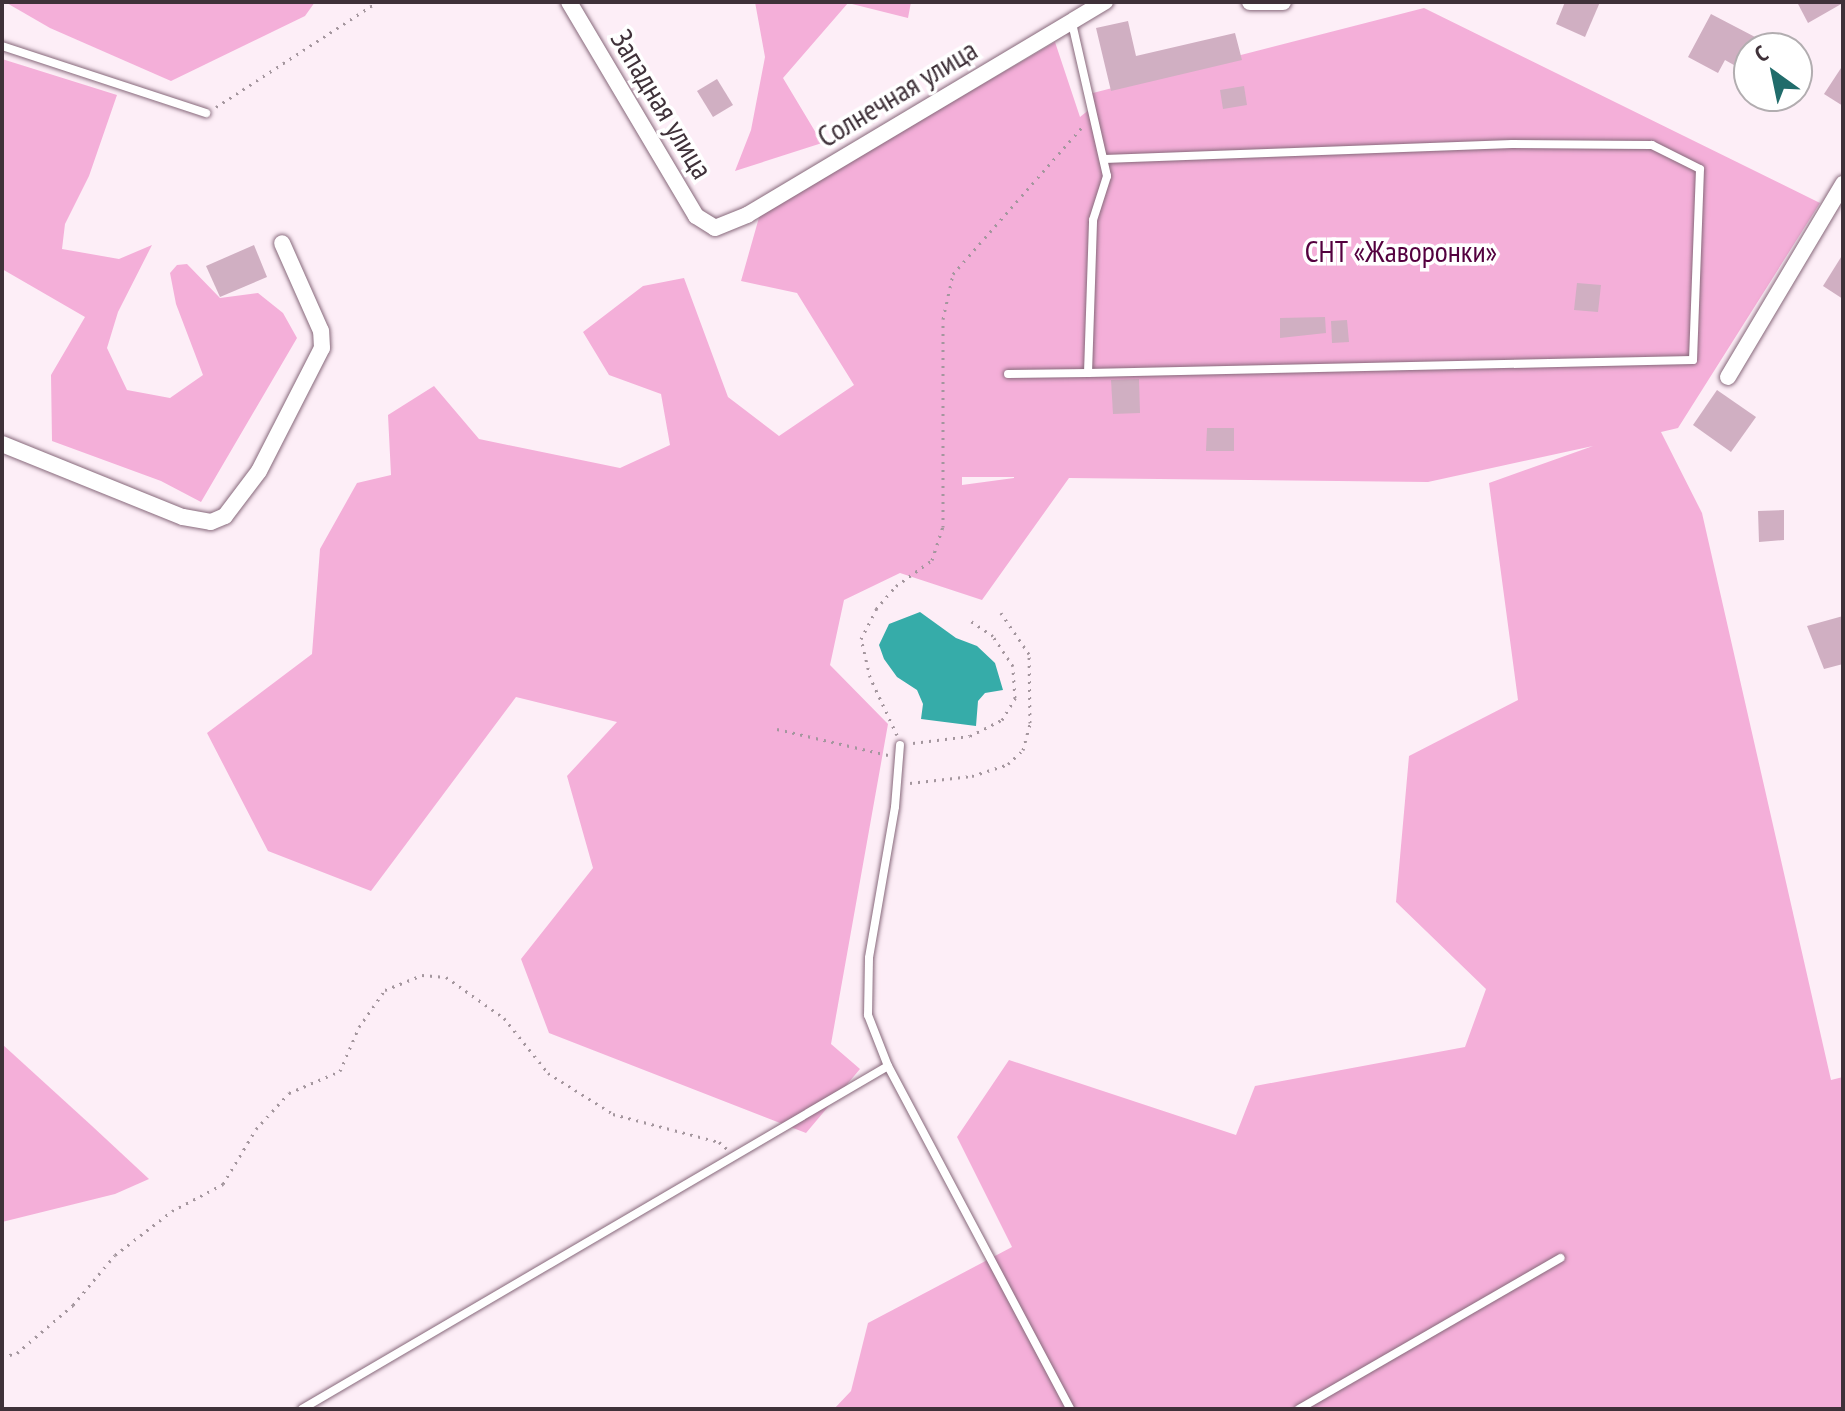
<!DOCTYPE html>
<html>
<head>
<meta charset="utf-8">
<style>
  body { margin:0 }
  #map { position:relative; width:1845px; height:1411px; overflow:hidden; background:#fdeef7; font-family:"PT Sans Narrow",sans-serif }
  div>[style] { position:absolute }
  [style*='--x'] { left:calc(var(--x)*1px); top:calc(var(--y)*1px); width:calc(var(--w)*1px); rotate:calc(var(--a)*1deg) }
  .green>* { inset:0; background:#f4afd9 }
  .water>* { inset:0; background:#36aca9 }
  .building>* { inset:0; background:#d0afc2 }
  .path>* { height:3px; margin-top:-1.5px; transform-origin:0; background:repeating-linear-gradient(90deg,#a4969e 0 2px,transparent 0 8px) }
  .roads { filter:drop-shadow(0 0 2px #87697b) drop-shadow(0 0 2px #87697b) }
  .lane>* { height:8px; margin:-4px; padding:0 4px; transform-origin:4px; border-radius:4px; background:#fff }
  .street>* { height:16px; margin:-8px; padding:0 8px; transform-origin:8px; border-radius:8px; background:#fff }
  span { translate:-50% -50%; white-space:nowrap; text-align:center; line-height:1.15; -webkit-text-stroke:7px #fff; paint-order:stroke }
  .street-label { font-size:30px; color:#3f3139 }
  .park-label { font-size:30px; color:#54003f }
  .frame { position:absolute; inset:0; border:4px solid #3f3139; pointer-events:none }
  .north { position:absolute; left:1733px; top:32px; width:80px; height:80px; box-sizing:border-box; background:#fff; border:2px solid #b2adb0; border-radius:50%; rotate:327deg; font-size:22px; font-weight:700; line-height:32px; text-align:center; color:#3f3139 }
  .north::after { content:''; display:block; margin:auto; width:28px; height:36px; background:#216c6b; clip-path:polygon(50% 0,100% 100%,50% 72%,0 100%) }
</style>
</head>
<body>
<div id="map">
  <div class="green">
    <i style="clip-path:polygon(5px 2px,315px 2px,305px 16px,171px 81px,50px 28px)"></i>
    <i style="clip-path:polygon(755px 2px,911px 2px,908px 18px,848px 3px,783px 78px,822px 143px,735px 171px,751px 130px,765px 57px)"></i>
    <i style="clip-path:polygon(evenodd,1424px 8px,1820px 203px,1678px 428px,1661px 432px,1702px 513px,1831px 1080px,1843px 1077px,1843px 1409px,834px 1409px,851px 1391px,868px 1323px,1012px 1247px,957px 1137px,1009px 1060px,1236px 1135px,1255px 1086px,1465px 1047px,1486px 989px,1396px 902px,1409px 756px,1518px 700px,1489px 483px,1593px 446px,1428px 482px,1069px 478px,982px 600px,900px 573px,844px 600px,830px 665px,888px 724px,831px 1044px,860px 1069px,806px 1133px,549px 1033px,521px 959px,593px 868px,567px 776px,617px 722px,516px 697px,371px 891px,268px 851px,207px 733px,312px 654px,320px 549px,357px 483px,391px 475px,388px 415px,434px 386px,479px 439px,620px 468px,670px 445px,661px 394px,609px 375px,583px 332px,643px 286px,684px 278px,728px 397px,779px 436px,854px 385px,797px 293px,741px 281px,760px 214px,1055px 42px,1080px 117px,1090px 109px,1089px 94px,1424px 8px,962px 477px,1014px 477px,1014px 478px,962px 485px,962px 477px)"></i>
    <i style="clip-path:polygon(2px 59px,117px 95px,89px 176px,65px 224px,62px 249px,119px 259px,152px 245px,118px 312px,107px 348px,127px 390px,170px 398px,203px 375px,176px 304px,170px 273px,177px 265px,187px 264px,220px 298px,258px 293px,283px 313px,297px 338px,201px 502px,161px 481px,52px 441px,51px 375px,85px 317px,2px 269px)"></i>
    <i style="clip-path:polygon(2px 1044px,92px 1126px,149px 1179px,115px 1194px,2px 1222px)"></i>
  </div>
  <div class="water">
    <i style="clip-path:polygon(920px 612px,956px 638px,977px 646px,995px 663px,1003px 690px,985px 693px,978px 701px,976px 726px,921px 719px,923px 704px,917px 690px,897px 677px,884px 659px,879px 645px,889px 624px)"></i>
  </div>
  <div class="building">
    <i style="clip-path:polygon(1565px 2px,1600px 2px,1585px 37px,1556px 24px)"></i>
    <i style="clip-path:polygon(1797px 2px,1843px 2px,1843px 3px,1808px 23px)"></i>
    <i style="clip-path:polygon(1711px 14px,1757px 38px,1741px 69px,1725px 60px,1718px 73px,1688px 57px)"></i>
    <i style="clip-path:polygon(1128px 21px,1136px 56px,1235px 33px,1242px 60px,1111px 91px,1096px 28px)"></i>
    <i style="clip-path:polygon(1843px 65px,1843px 106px,1824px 94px)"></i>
    <i style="clip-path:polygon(717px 79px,733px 105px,713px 117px,697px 91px)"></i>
    <i style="clip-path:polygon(1244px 86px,1247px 105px,1223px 109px,1220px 90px)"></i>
    <i style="clip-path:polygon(254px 245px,267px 277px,220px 297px,206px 266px)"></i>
    <i style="clip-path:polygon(1843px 254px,1843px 299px,1823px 286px)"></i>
    <i style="clip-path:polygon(1577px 283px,1601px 285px,1598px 312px,1574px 310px)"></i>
    <i style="clip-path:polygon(1325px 317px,1326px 333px,1280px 338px,1280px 318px)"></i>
    <i style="clip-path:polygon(1347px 320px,1349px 342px,1332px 343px,1331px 321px)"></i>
    <i style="clip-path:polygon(1139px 379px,1140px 413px,1113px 414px,1111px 380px)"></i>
    <i style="clip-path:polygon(1717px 390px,1756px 417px,1731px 452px,1693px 425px)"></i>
    <i style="clip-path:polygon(1207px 428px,1234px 428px,1234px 451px,1206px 451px)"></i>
    <i style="clip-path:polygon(1784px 510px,1784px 540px,1759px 542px,1758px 511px)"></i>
    <i style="clip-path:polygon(1843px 616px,1843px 664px,1824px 669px,1807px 626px)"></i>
  </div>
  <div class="path">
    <i style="--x:216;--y:107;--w:192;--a:-33.1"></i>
    <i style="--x:777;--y:729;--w:114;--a:13.2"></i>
    <i style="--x:897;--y:735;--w:64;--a:-115"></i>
    <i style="--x:870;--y:677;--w:39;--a:-103"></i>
    <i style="--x:861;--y:639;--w:34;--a:-63"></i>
    <i style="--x:876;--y:609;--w:30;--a:-49"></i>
    <i style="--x:896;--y:586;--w:44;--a:-35.8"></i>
    <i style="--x:932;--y:560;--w:35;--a:-72"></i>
    <i style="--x:943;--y:527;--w:208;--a:-90"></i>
    <i style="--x:943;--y:319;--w:46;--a:-77.5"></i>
    <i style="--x:953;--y:274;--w:196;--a:-48.7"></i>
    <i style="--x:913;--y:743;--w:57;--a:-7"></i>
    <i style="--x:970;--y:736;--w:36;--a:-27"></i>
    <i style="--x:1002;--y:720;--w:26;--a:-59"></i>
    <i style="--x:1015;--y:698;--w:32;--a:-94"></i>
    <i style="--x:1013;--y:666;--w:36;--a:-124"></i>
    <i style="--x:993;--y:636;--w:29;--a:-146"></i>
    <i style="--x:910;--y:783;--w:62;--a:-6.4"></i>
    <i style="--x:972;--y:776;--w:38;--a:-18"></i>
    <i style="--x:1008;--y:764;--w:21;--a:-43"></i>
    <i style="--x:1023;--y:750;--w:28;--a:-75"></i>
    <i style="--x:1030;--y:723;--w:69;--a:-90.8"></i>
    <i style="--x:1029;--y:654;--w:50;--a:-124.3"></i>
    <i style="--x:2;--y:1357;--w:16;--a:-15"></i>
    <i style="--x:17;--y:1353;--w:74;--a:-40.6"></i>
    <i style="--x:73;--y:1305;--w:65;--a:-50"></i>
    <i style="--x:115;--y:1255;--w:72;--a:-37.7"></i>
    <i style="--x:172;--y:1211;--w:58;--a:-27.9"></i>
    <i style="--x:223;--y:1184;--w:64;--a:-59"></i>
    <i style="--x:256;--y:1129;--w:49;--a:-47.5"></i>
    <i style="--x:289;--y:1093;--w:56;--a:-23.3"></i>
    <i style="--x:340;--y:1071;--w:48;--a:-66.6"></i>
    <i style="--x:359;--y:1027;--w:45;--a:-54.9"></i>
    <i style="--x:385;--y:990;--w:40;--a:-22"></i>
    <i style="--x:422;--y:975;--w:24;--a:5"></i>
    <i style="--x:446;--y:977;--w:71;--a:35.3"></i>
    <i style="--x:504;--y:1018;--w:70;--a:51.3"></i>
    <i style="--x:548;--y:1073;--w:77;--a:32.2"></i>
    <i style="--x:613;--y:1114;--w:110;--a:14.8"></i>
    <i style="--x:719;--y:1142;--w:11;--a:41"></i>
  </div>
  <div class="roads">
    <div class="lane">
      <i style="--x:2;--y:46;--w:215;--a:18.2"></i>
      <i style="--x:1088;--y:373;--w:605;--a:-1.23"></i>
      <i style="--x:1693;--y:360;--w:191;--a:-87.9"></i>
      <i style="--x:1700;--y:169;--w:54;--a:-153.4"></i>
      <i style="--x:1652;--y:145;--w:140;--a:-179.6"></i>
      <i style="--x:1512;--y:144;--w:408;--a:177.9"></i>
      <i style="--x:1008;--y:374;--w:80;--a:-0.7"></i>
      <i style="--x:1088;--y:373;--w:153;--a:-88.1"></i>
      <i style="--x:1093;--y:220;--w:46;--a:-72.3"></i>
      <i style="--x:1107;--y:176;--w:157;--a:-102.9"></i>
      <i style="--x:900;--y:745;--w:62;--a:94.6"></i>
      <i style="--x:895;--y:807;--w:153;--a:99.8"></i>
      <i style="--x:869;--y:958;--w:57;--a:91"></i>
      <i style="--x:868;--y:1015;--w:55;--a:68.6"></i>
      <i style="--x:888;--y:1066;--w:388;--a:62"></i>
      <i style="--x:302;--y:1409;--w:679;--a:-30.34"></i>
      <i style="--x:1299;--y:1409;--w:302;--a:-30"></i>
    </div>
    <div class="street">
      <i style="--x:569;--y:2;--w:249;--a:59.3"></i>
      <i style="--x:696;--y:216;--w:22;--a:32"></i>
      <i style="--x:715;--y:228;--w:35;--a:-22"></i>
      <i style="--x:747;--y:215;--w:417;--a:-30.8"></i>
      <i style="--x:1250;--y:2;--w:33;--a:0"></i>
      <i style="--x:1728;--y:377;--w:225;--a:-59.2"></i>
      <i style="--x:2;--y:444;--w:195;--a:22"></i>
      <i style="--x:183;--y:517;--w:28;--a:10"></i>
      <i style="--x:211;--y:522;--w:15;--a:-23"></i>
      <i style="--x:225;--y:516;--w:56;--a:-52.9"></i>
      <i style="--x:259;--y:471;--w:138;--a:-62.9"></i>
      <i style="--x:322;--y:348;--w:17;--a:-93"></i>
      <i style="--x:321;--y:331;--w:96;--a:-113.9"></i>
    </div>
  </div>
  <div class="street-label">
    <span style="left:897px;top:93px;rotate:-31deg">Солнечная улица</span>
    <span style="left:662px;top:104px;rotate:59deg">Западная улица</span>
  </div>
  <div class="park-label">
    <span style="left:1401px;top:251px">СНТ «Жаворонки»</span>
  </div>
  <div class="frame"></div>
  <div class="north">С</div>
</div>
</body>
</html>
